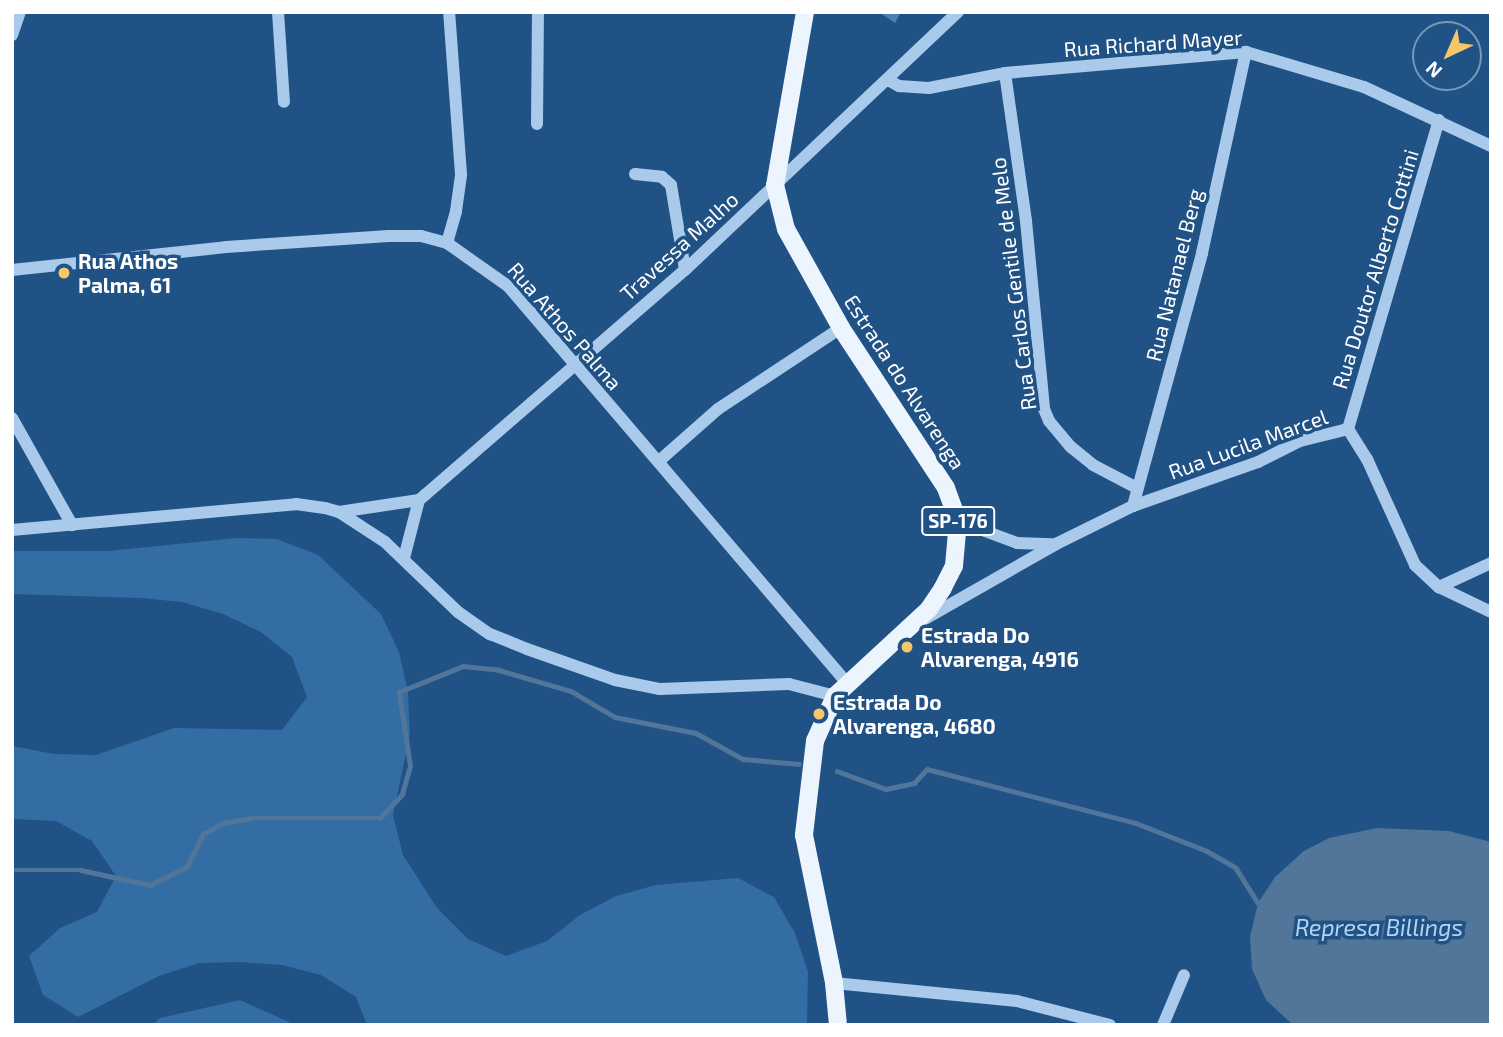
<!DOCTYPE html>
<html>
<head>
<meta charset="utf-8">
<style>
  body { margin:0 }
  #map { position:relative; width:1503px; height:1037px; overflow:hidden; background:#205285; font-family:"Exo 2",sans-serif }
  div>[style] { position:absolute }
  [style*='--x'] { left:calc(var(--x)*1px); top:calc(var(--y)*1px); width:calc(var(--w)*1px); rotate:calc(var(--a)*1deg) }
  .green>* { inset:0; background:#346da3 }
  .water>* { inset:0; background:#52759a }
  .stream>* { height:4.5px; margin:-2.25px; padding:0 2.25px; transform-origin:2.25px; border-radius:2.25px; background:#52759a }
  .building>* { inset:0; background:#4d7fb0 }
  .minor>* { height:12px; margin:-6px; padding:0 6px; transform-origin:6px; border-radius:6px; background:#a9caea }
  .major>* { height:18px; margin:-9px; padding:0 9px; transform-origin:9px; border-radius:9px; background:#ecf4fe }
  .dots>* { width:19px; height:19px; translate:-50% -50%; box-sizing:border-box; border:4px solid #205285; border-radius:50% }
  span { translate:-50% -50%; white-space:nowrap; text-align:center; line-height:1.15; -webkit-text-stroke:7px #205285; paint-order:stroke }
  .shield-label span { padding:2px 5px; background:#205285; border:2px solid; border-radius:5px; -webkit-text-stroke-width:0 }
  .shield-label { font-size:19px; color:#fff; font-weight:700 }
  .street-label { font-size:21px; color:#fff }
  .poi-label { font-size:21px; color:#fff; font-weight:700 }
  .left { translate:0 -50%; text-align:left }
  .water-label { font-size:23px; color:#b4d4f1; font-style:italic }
  .frame { position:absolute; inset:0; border:14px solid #fff; pointer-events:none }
  .north { position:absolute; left:1412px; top:21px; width:70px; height:70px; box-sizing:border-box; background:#205285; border:2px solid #7997b6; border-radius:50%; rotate:224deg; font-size:19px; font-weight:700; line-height:28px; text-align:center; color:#fff }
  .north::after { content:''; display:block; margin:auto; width:24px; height:32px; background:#f7c669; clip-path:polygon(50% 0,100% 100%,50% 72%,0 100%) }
</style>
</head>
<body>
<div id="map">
  <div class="green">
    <i style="clip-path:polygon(236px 538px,277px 539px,318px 555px,381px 614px,399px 652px,408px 692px,410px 734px,393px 815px,403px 855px,437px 908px,468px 939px,506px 956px,547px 941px,580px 915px,616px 896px,656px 885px,738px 878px,774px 897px,795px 933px,808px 972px,807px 1025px,367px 1025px,356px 997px,321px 975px,282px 965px,240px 962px,199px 963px,159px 976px,78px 1017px,43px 995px,29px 956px,60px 928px,97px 912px,116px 876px,92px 841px,56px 821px,12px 819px,12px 746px,54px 754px,96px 755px,174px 728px,282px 730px,307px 697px,292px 657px,261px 632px,223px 614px,182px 602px,141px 598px,12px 594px,12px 551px,108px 551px)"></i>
    <i style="clip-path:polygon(240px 1000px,296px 1025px,152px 1025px,160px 1018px)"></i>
  </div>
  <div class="water">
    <i style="clip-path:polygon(1377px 828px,1449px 831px,1491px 842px,1491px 1025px,1293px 1025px,1266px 1000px,1252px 969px,1250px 937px,1258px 903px,1275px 877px,1304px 851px,1329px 838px)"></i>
  </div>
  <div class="stream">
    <i style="--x:837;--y:771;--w:52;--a:20.2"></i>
    <i style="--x:886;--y:789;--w:29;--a:-12"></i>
    <i style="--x:914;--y:783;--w:19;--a:-47"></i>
    <i style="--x:927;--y:769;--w:216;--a:14.5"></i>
    <i style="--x:1136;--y:823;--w:76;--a:21.5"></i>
    <i style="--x:1207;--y:851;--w:34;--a:30"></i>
    <i style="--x:1236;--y:868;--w:41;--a:57.8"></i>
    <i style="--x:16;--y:870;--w:65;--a:0"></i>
    <i style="--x:81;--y:870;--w:71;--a:12.3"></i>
    <i style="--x:150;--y:885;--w:41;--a:-25.9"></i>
    <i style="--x:187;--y:867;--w:37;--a:-64"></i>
    <i style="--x:203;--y:834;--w:23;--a:-29"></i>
    <i style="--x:223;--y:823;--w:28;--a:-10"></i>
    <i style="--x:251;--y:818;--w:129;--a:0"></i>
    <i style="--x:380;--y:818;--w:33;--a:-47"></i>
    <i style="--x:402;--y:794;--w:29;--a:-74"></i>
    <i style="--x:410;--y:766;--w:75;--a:-98.5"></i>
    <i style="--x:399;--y:692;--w:69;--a:-22.1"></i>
    <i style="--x:463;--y:666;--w:36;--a:6"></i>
    <i style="--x:499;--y:670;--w:75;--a:16.3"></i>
    <i style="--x:571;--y:691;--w:51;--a:30.6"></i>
    <i style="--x:615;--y:717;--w:83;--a:11.2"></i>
    <i style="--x:696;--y:733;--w:54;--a:29"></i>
    <i style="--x:743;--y:759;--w:56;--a:5.1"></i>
  </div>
  <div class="building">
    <i style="clip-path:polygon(879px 12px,901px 12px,895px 23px)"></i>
  </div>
  <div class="minor">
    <i style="--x:278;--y:12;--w:90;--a:86.2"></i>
    <i style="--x:12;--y:35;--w:24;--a:-71"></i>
    <i style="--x:1005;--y:73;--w:149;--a:81.9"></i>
    <i style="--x:1026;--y:221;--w:189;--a:84.5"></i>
    <i style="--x:1044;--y:409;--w:13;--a:67"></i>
    <i style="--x:1049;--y:421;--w:34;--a:50"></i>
    <i style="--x:1071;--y:447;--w:28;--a:39"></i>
    <i style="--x:1093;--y:465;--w:50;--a:27.6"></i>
    <i style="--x:888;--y:80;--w:13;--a:29"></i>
    <i style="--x:899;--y:86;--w:30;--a:4"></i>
    <i style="--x:929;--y:88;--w:77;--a:-11.2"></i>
    <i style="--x:1005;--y:73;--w:242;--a:-5"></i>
    <i style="--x:1246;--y:52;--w:123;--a:16.5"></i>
    <i style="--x:1364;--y:87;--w:140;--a:24.9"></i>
    <i style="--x:537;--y:124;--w:112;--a:-89.5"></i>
    <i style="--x:635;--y:174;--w:27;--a:6"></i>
    <i style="--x:662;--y:177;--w:12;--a:42"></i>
    <i style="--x:671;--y:185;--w:86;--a:80.6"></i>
    <i style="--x:447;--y:243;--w:33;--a:-74"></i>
    <i style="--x:456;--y:211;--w:37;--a:-82"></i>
    <i style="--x:461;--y:174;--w:162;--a:-94.2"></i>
    <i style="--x:12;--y:270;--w:215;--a:-6.1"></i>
    <i style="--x:226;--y:247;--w:163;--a:-3.9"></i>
    <i style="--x:389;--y:236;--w:32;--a:0"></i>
    <i style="--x:421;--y:236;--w:27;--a:15"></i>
    <i style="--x:447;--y:243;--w:75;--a:35.2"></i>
    <i style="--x:508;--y:286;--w:522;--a:49.51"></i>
    <i style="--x:12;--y:418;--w:123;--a:60.7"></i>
    <i style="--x:1348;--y:429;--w:322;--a:-73.6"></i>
    <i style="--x:659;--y:461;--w:79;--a:-41.4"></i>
    <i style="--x:718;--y:409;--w:147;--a:-33.4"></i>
    <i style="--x:1133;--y:506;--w:262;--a:-74.7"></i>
    <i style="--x:1202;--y:253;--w:206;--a:-77.7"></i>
    <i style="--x:339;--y:512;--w:81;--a:-8.5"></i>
    <i style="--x:419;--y:500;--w:8;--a:-40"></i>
    <i style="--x:425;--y:495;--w:344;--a:-40.9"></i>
    <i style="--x:685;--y:270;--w:376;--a:-43.4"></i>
    <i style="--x:958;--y:521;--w:63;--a:20.4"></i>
    <i style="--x:1017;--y:543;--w:35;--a:2"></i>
    <i style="--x:12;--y:530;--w:285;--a:-5.2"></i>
    <i style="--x:296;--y:504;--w:29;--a:8"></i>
    <i style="--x:325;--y:508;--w:15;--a:16"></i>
    <i style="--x:339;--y:512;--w:55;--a:33.1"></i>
    <i style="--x:385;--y:542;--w:101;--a:43.8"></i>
    <i style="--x:458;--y:612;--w:39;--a:35"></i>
    <i style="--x:490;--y:634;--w:40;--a:22"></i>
    <i style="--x:527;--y:649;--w:93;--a:19.4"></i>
    <i style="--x:615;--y:680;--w:46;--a:11.3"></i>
    <i style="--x:660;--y:689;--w:129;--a:-2.2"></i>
    <i style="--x:789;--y:684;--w:48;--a:14.6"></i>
    <i style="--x:404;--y:558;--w:60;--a:-75.5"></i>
    <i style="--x:1439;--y:587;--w:57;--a:-24.8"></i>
    <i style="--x:923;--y:620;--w:153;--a:-29.7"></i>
    <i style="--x:1056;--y:544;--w:86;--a:-26.3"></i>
    <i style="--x:1133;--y:506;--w:133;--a:-19.4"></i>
    <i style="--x:1258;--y:462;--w:47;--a:-26.6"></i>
    <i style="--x:1300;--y:441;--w:49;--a:-14"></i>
    <i style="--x:1348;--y:429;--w:36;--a:58"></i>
    <i style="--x:1367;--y:459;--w:116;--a:65.6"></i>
    <i style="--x:1415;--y:565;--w:33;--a:43"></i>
    <i style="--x:1439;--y:587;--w:58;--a:25.7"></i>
    <i style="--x:834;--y:983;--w:184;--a:5.6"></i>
    <i style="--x:1017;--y:1001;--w:96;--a:14.5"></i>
    <i style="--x:1163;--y:1025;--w:54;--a:-67.2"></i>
  </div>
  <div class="major">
    <i style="--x:805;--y:12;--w:176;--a:99.8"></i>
    <i style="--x:775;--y:185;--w:45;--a:76"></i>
    <i style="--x:786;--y:229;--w:113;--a:60.9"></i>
    <i style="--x:841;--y:328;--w:191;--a:56.7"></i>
    <i style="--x:946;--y:488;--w:35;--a:70"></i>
    <i style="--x:958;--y:521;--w:45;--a:95.1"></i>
    <i style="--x:954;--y:566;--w:25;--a:117"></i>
    <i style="--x:943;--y:588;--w:25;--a:124"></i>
    <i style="--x:929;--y:609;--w:128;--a:137.2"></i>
    <i style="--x:835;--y:696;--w:49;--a:114"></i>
    <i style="--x:815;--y:741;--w:95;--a:96.7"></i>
    <i style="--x:804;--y:835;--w:151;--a:78.5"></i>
    <i style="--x:834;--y:983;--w:42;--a:84.6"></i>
  </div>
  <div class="dots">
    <i style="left:64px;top:273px;background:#f7c669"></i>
    <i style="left:907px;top:647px;background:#f7c669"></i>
    <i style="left:819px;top:714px;background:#f7c669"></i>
  </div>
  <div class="shield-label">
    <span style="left:958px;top:521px">SP-176</span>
  </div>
  <div class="street-label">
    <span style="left:1153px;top:43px;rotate:-4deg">Rua Richard Mayer</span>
    <span style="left:679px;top:246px;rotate:-42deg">Travessa Malho</span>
    <span style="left:1375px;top:269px;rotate:-73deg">Rua Doutor Alberto Cottini</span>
    <span style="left:1174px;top:275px;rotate:-76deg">Rua Natanael Berg</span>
    <span style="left:1013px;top:284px;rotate:-97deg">Rua Carlos Gentile de Melo</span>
    <span style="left:565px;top:326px;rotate:49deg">Rua Athos Palma</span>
    <span style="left:905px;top:382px;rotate:57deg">Estrada do Alvarenga</span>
    <span style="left:1248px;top:444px;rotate:-20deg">Rua Lucila Marcel</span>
  </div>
  <div class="poi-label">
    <span class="left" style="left:78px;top:273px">Rua Athos<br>Palma, 61</span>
    <span class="left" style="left:921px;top:647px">Estrada Do<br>Alvarenga, 4916</span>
    <span class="left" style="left:833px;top:714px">Estrada Do<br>Alvarenga, 4680</span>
  </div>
  <div class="water-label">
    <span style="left:1379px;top:927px">Represa Billings</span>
  </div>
  <div class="frame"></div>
  <div class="north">N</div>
</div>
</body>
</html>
